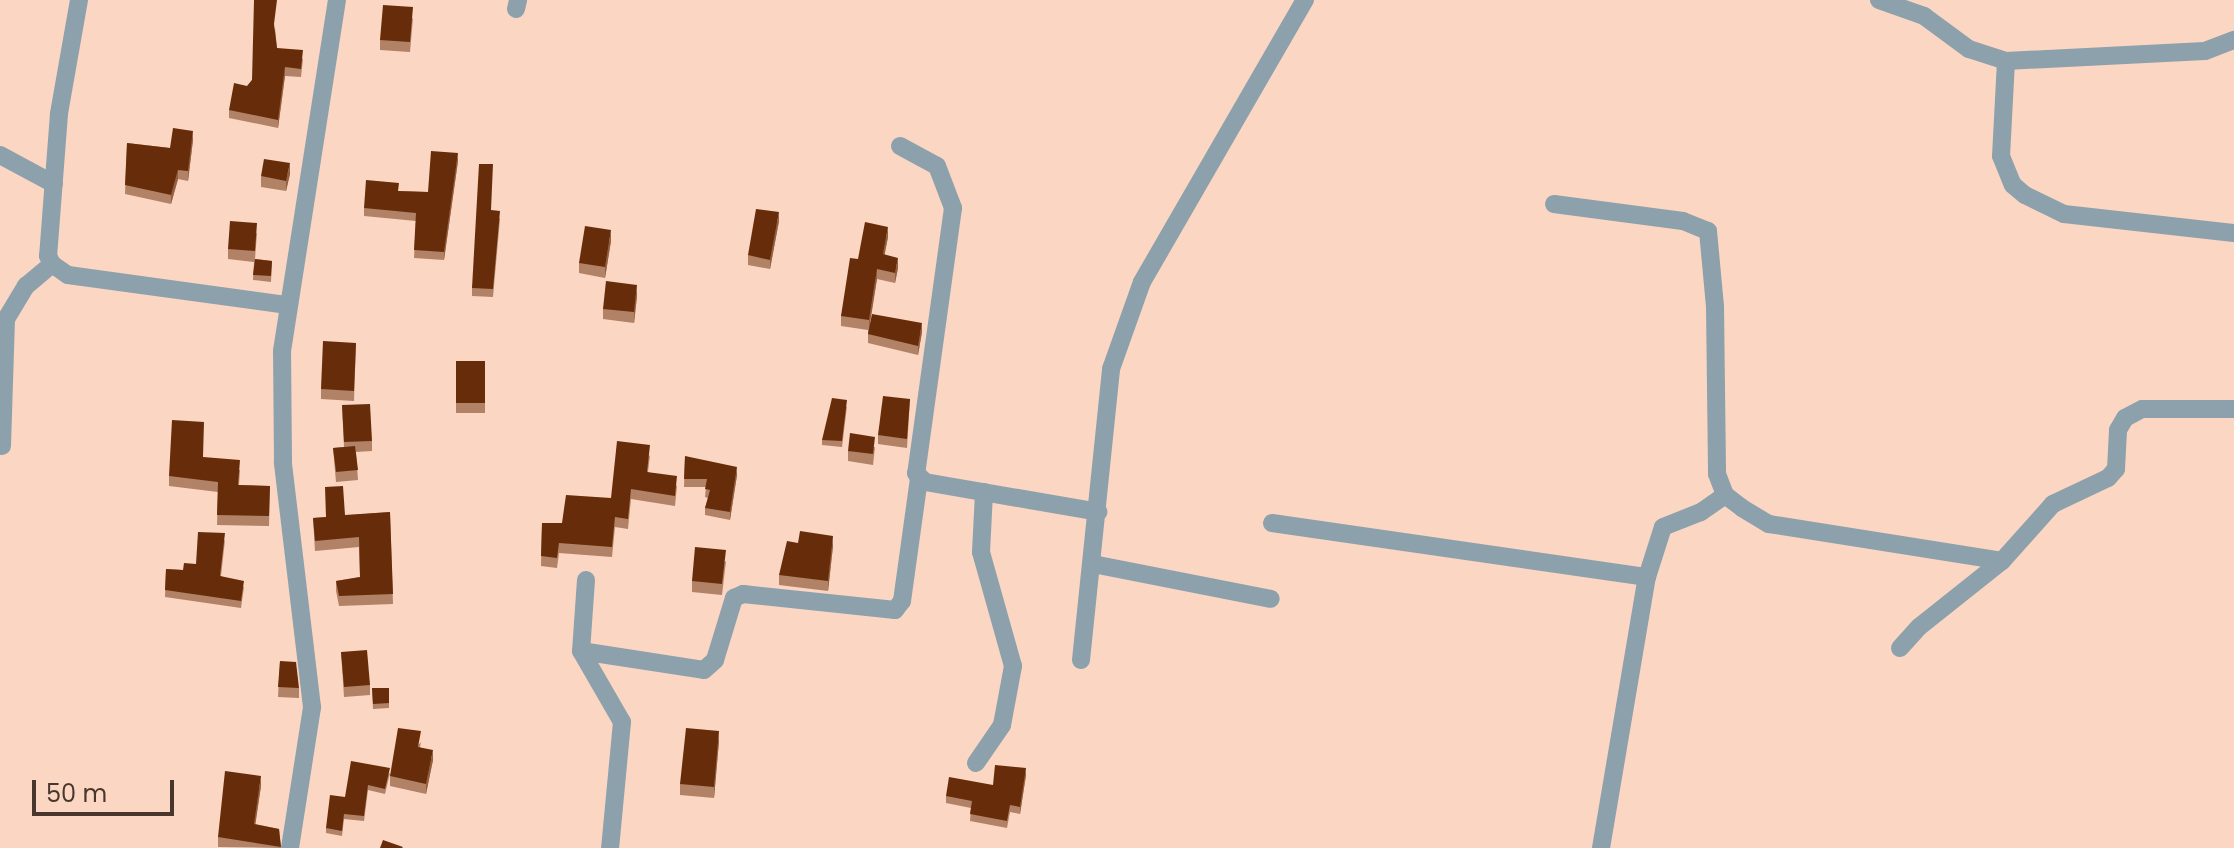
<!DOCTYPE html>
<html>
<head>
<meta charset="utf-8">
<style>
  body { margin:0 }
  #map { position:relative; width:2234px; height:848px; overflow:hidden; background:#fbd6c3; font-family:Poppins,sans-serif }
  div>[style] { position:absolute }
  [style*='--x'] { left:calc(var(--x)*1px); top:calc(var(--y)*1px); width:calc(var(--w)*1px); rotate:calc(var(--a)*1deg) }
  .minor>* { height:18px; margin:-9px; padding:0 9px; transform-origin:9px; border-radius:9px; background:#8ca1ab }
  .wall>* { inset:0; background:#b18266 }
  .shaded-wall>* { inset:0; background:#936042 }
  .building>* { inset:0; background:#672d0a }
  span { translate:-50% -50%; white-space:nowrap; text-align:center; line-height:1.15; -webkit-text-stroke:8px #fbd6c3; paint-order:stroke }
  .scale { position:absolute; left:32px; top:780px; width:142px; height:36px; box-sizing:border-box; border:4px solid #49372e; border-top:0; padding-left:10px; font-size:24px; line-height:28px; white-space:nowrap; color:#49372e; -webkit-text-stroke:6px #fbd6c3; paint-order:stroke }
</style>
</head>
<body>
<div id="map">
  <div class="minor">
    <i style="--x:79;--y:0;--w:116;--a:100"></i>
    <i style="--x:59;--y:114;--w:142;--a:94.4"></i>
    <i style="--x:48;--y:256;--w:9;--a:63"></i>
    <i style="--x:52;--y:264;--w:19;--a:35"></i>
    <i style="--x:68;--y:275;--w:220;--a:7.8"></i>
    <i style="--x:1879;--y:0;--w:48;--a:19.6"></i>
    <i style="--x:1924;--y:16;--w:56;--a:36.3"></i>
    <i style="--x:1969;--y:49;--w:39;--a:18"></i>
    <i style="--x:2006;--y:61;--w:199;--a:-2.9"></i>
    <i style="--x:2205;--y:51;--w:31;--a:-21"></i>
    <i style="--x:516;--y:9;--w:9;--a:-77"></i>
    <i style="--x:2006;--y:61;--w:95;--a:93"></i>
    <i style="--x:2001;--y:156;--w:31;--a:68"></i>
    <i style="--x:2013;--y:185;--w:16;--a:40"></i>
    <i style="--x:2025;--y:195;--w:43;--a:26"></i>
    <i style="--x:2064;--y:214;--w:171;--a:6.4"></i>
    <i style="--x:900;--y:146;--w:42;--a:28.4"></i>
    <i style="--x:937;--y:166;--w:45;--a:69.1"></i>
    <i style="--x:953;--y:208;--w:268;--a:97.9"></i>
    <i style="--x:916;--y:473;--w:13;--a:45"></i>
    <i style="--x:925;--y:482;--w:176;--a:9.8"></i>
    <i style="--x:0;--y:155;--w:61;--a:28.2"></i>
    <i style="--x:1554;--y:204;--w:130;--a:7.5"></i>
    <i style="--x:1683;--y:221;--w:27;--a:22"></i>
    <i style="--x:1708;--y:231;--w:75;--a:84.7"></i>
    <i style="--x:1715;--y:306;--w:168;--a:89.3"></i>
    <i style="--x:1717;--y:474;--w:22;--a:69"></i>
    <i style="--x:1725;--y:495;--w:21;--a:37"></i>
    <i style="--x:1742;--y:508;--w:31;--a:31"></i>
    <i style="--x:1769;--y:524;--w:236;--a:9"></i>
    <i style="--x:2;--y:446;--w:127;--a:-88.2"></i>
    <i style="--x:6;--y:319;--w:39;--a:-59"></i>
    <i style="--x:26;--y:286;--w:34;--a:-40"></i>
    <i style="--x:1272;--y:523;--w:379;--a:8.2"></i>
    <i style="--x:1093;--y:564;--w:181;--a:11.1"></i>
    <i style="--x:586;--y:580;--w:71;--a:94"></i>
    <i style="--x:581;--y:651;--w:82;--a:60"></i>
    <i style="--x:622;--y:722;--w:127;--a:95.4"></i>
    <i style="--x:1900;--y:648;--w:28;--a:-48"></i>
    <i style="--x:1919;--y:627;--w:106;--a:-38.5"></i>
    <i style="--x:2002;--y:561;--w:76;--a:-48.2"></i>
    <i style="--x:2053;--y:504;--w:61;--a:-25.3"></i>
    <i style="--x:2108;--y:478;--w:12;--a:-48"></i>
    <i style="--x:2116;--y:469;--w:39;--a:-87"></i>
    <i style="--x:2118;--y:430;--w:14;--a:-60"></i>
    <i style="--x:2125;--y:418;--w:19;--a:-28"></i>
    <i style="--x:2142;--y:409;--w:92;--a:0"></i>
    <i style="--x:581;--y:651;--w:124;--a:8.8"></i>
    <i style="--x:704;--y:670;--w:15;--a:-42"></i>
    <i style="--x:715;--y:660;--w:65;--a:-73"></i>
    <i style="--x:734;--y:598;--w:10;--a:-24"></i>
    <i style="--x:743;--y:594;--w:153;--a:6"></i>
    <i style="--x:895;--y:610;--w:11;--a:-52"></i>
    <i style="--x:902;--y:601;--w:124;--a:-82.1"></i>
    <i style="--x:1081;--y:660;--w:293;--a:-84.1"></i>
    <i style="--x:1111;--y:369;--w:92;--a:-70.4"></i>
    <i style="--x:1142;--y:282;--w:326;--a:-60"></i>
    <i style="--x:976;--y:763;--w:46;--a:-55.6"></i>
    <i style="--x:1002;--y:725;--w:60;--a:-79.4"></i>
    <i style="--x:1013;--y:666;--w:118;--a:-105.7"></i>
    <i style="--x:981;--y:552;--w:60;--a:-87.1"></i>
    <i style="--x:290;--y:848;--w:143;--a:-81.1"></i>
    <i style="--x:312;--y:707;--w:247;--a:-96.8"></i>
    <i style="--x:283;--y:462;--w:111;--a:-90.5"></i>
    <i style="--x:282;--y:351;--w:355;--a:-81.1"></i>
    <i style="--x:1601;--y:848;--w:275;--a:-80.4"></i>
    <i style="--x:1647;--y:577;--w:52;--a:-72.3"></i>
    <i style="--x:1663;--y:527;--w:41;--a:-21.5"></i>
    <i style="--x:1701;--y:512;--w:29;--a:-35"></i>
  </div>
  <div class="wall">
    <i style="clip-path:polygon(413px 18px,410px 52px,380px 50px,380px 40px)"></i>
    <i style="clip-path:polygon(275px 28px,277px 48px,303px 59px,301px 77px,285px 76px,278px 128px,229px 118px,229px 110px,252px 80px)"></i>
    <i style="clip-path:polygon(193px 140px,188px 181px,178px 179px,171px 204px,125px 194px,127px 143px,170px 148px)"></i>
    <i style="clip-path:polygon(458px 161px,444px 260px,414px 258px,416px 221px,364px 216px,364px 208px,399px 191px,428px 192px)"></i>
    <i style="clip-path:polygon(290px 174px,286px 191px,261px 187px,261px 176px)"></i>
    <i style="clip-path:polygon(492px 210px,500px 219px,493px 297px,472px 296px,472px 288px)"></i>
    <i style="clip-path:polygon(779px 221px,770px 269px,748px 265px,748px 255px)"></i>
    <i style="clip-path:polygon(257px 233px,255px 259px,272px 261px,271px 282px,253px 280px,254px 262px,228px 259px,228px 249px)"></i>
    <i style="clip-path:polygon(888px 237px,884px 255px,898px 268px,895px 283px,877px 279px,869px 325px,922px 332px,918px 355px,868px 343px,868px 330px,841px 326px,841px 316px,858px 259px)"></i>
    <i style="clip-path:polygon(611px 241px,605px 278px,579px 273px,579px 263px)"></i>
    <i style="clip-path:polygon(637px 296px,634px 323px,603px 319px,603px 309px)"></i>
    <i style="clip-path:polygon(356px 343px,354px 401px,321px 399px,321px 389px)"></i>
    <i style="clip-path:polygon(456px 361px,485px 361px,485px 413px,456px 413px)"></i>
    <i style="clip-path:polygon(910px 399px,907px 448px,878px 444px,878px 435px)"></i>
    <i style="clip-path:polygon(342px 405px,372px 441px,372px 451px,356px 452px,358px 480px,336px 482px,333px 448px,344px 447px)"></i>
    <i style="clip-path:polygon(847px 406px,842px 447px,822px 445px,822px 440px)"></i>
    <i style="clip-path:polygon(875px 447px,873px 465px,848px 461px,848px 451px)"></i>
    <i style="clip-path:polygon(650px 455px,648px 472px,677px 486px,675px 506px,631px 499px,628px 529px,615px 527px,612px 557px,559px 553px,557px 568px,541px 566px,542px 523px,562px 523px,611px 498px)"></i>
    <i style="clip-path:polygon(685px 456px,737px 475px,730px 520px,705px 515px,705px 508px,708px 498px,705px 497px,706px 487px,684px 487px)"></i>
    <i style="clip-path:polygon(204px 457px,240px 470px,239px 485px,270px 486px,269px 526px,217px 525px,218px 492px,169px 486px,169px 476px)"></i>
    <i style="clip-path:polygon(390px 512px,393px 604px,339px 606px,336px 591px,336px 581px,360px 577px,359px 547px,315px 551px,313px 518px)"></i>
    <i style="clip-path:polygon(225px 540px,221px 576px,244px 587px,241px 608px,165px 597px,166px 569px,183px 570px,196px 564px)"></i>
    <i style="clip-path:polygon(798px 543px,833px 546px,828px 591px,779px 585px,779px 575px)"></i>
    <i style="clip-path:polygon(726px 561px,722px 595px,692px 592px,692px 581px)"></i>
    <i style="clip-path:polygon(341px 652px,370px 685px,370px 695px,344px 697px)"></i>
    <i style="clip-path:polygon(280px 661px,299px 688px,299px 698px,278px 697px)"></i>
    <i style="clip-path:polygon(372px 688px,389px 688px,389px 708px,373px 709px)"></i>
    <i style="clip-path:polygon(719px 741px,714px 798px,680px 795px,680px 784px)"></i>
    <i style="clip-path:polygon(421px 742px,420px 747px,433px 760px,426px 794px,390px 786px,390px 776px)"></i>
    <i style="clip-path:polygon(390px 773px,385px 794px,368px 790px,364px 821px,344px 819px,342px 836px,326px 833px,326px 828px,345px 797px)"></i>
    <i style="clip-path:polygon(1026px 775px,1020px 814px,1010px 812px,1007px 828px,970px 821px,971px 808px,946px 803px,946px 796px,993px 785px)"></i>
    <i style="clip-path:polygon(261px 786px,255px 824px,279px 829px,281px 848px,218px 847px,218px 837px)"></i>
  </div>
  <div class="shaded-wall">
    <i style="clip-path:polygon(285px 67px,285px 76px,278px 128px,278px 120px)"></i>
    <i style="clip-path:polygon(193px 131px,193px 140px,188px 181px,188px 171px)"></i>
    <i style="clip-path:polygon(458px 153px,458px 161px,444px 260px,444px 252px)"></i>
    <i style="clip-path:polygon(290px 163px,290px 174px,286px 191px,286px 181px)"></i>
    <i style="clip-path:polygon(178px 170px,178px 179px,171px 204px,171px 195px)"></i>
    <i style="clip-path:polygon(779px 212px,779px 221px,770px 269px,770px 260px)"></i>
    <i style="clip-path:polygon(888px 227px,888px 237px,883px 264px,883px 254px)"></i>
    <i style="clip-path:polygon(611px 230px,611px 241px,605px 278px,605px 267px)"></i>
    <i style="clip-path:polygon(898px 258px,898px 268px,895px 283px,895px 273px)"></i>
    <i style="clip-path:polygon(877px 269px,877px 279px,869px 330px,869px 320px)"></i>
    <i style="clip-path:polygon(637px 285px,637px 296px,634px 323px,634px 312px)"></i>
    <i style="clip-path:polygon(922px 323px,922px 332px,918px 355px,918px 346px)"></i>
    <i style="clip-path:polygon(737px 467px,737px 475px,730px 520px,730px 512px)"></i>
    <i style="clip-path:polygon(833px 536px,833px 546px,828px 591px,828px 581px)"></i>
    <i style="clip-path:polygon(719px 731px,719px 741px,714px 798px,714px 787px)"></i>
    <i style="clip-path:polygon(433px 750px,433px 760px,426px 794px,426px 784px)"></i>
    <i style="clip-path:polygon(1026px 768px,1026px 775px,1020px 814px,1020px 807px)"></i>
    <i style="clip-path:polygon(261px 776px,261px 786px,254px 834px,254px 824px)"></i>
  </div>
  <div class="building">
    <i style="clip-path:polygon(254px 0,277px 0,274px 24px,277px 48px,303px 50px,301px 69px,285px 67px,278px 120px,229px 110px,234px 83px,247px 86px,252px 80px)"></i>
    <i style="clip-path:polygon(383px 5px,413px 7px,410px 42px,380px 40px)"></i>
    <i style="clip-path:polygon(173px 128px,193px 131px,188px 171px,178px 170px,171px 195px,125px 185px,127px 143px,170px 148px)"></i>
    <i style="clip-path:polygon(431px 151px,458px 153px,444px 252px,414px 250px,416px 213px,364px 208px,366px 180px,399px 183px,398px 191px,428px 192px)"></i>
    <i style="clip-path:polygon(264px 159px,290px 163px,286px 181px,261px 176px)"></i>
    <i style="clip-path:polygon(479px 164px,493px 164px,491px 210px,500px 211px,493px 289px,472px 288px)"></i>
    <i style="clip-path:polygon(756px 209px,779px 212px,770px 260px,748px 255px)"></i>
    <i style="clip-path:polygon(230px 221px,257px 223px,255px 251px,228px 249px)"></i>
    <i style="clip-path:polygon(865px 222px,888px 227px,883px 254px,898px 258px,895px 273px,877px 269px,869px 320px,841px 316px,850px 258px,858px 259px)"></i>
    <i style="clip-path:polygon(585px 226px,611px 230px,605px 267px,579px 263px)"></i>
    <i style="clip-path:polygon(255px 259px,272px 261px,271px 276px,253px 275px)"></i>
    <i style="clip-path:polygon(606px 281px,637px 285px,634px 312px,603px 309px)"></i>
    <i style="clip-path:polygon(872px 314px,922px 323px,918px 346px,868px 334px)"></i>
    <i style="clip-path:polygon(323px 341px,356px 343px,354px 391px,321px 389px)"></i>
    <i style="clip-path:polygon(456px 361px,485px 361px,485px 403px,456px 403px)"></i>
    <i style="clip-path:polygon(883px 396px,910px 399px,907px 439px,878px 435px)"></i>
    <i style="clip-path:polygon(832px 398px,847px 400px,842px 441px,822px 440px)"></i>
    <i style="clip-path:polygon(370px 404px,372px 441px,344px 442px,342px 405px)"></i>
    <i style="clip-path:polygon(172px 420px,204px 422px,203px 457px,240px 460px,238px 485px,270px 486px,269px 516px,217px 515px,218px 482px,169px 476px)"></i>
    <i style="clip-path:polygon(850px 433px,875px 437px,873px 454px,848px 451px)"></i>
    <i style="clip-path:polygon(617px 441px,650px 445px,647px 472px,677px 476px,675px 496px,631px 489px,628px 519px,615px 517px,612px 547px,559px 543px,557px 558px,541px 556px,542px 523px,562px 523px,566px 495px,611px 498px)"></i>
    <i style="clip-path:polygon(355px 446px,358px 470px,336px 472px,333px 448px)"></i>
    <i style="clip-path:polygon(685px 456px,737px 467px,730px 512px,705px 508px,710px 490px,705px 489px,707px 479px,684px 479px)"></i>
    <i style="clip-path:polygon(343px 486px,345px 515px,390px 512px,393px 594px,339px 596px,336px 581px,360px 577px,359px 537px,315px 541px,313px 518px,326px 517px,325px 487px)"></i>
    <i style="clip-path:polygon(800px 531px,833px 536px,828px 581px,779px 575px,787px 541px,798px 543px)"></i>
    <i style="clip-path:polygon(198px 532px,225px 533px,220px 576px,244px 581px,241px 601px,165px 590px,166px 569px,183px 570px,184px 563px,196px 564px)"></i>
    <i style="clip-path:polygon(695px 547px,726px 550px,722px 584px,692px 581px)"></i>
    <i style="clip-path:polygon(367px 650px,370px 685px,344px 687px,341px 652px)"></i>
    <i style="clip-path:polygon(280px 661px,296px 662px,299px 688px,278px 687px)"></i>
    <i style="clip-path:polygon(372px 688px,389px 688px,389px 703px,373px 704px)"></i>
    <i style="clip-path:polygon(398px 728px,421px 731px,418px 747px,433px 750px,426px 784px,390px 776px)"></i>
    <i style="clip-path:polygon(686px 728px,719px 731px,714px 787px,680px 784px)"></i>
    <i style="clip-path:polygon(351px 761px,390px 768px,385px 789px,368px 785px,364px 816px,344px 814px,342px 831px,326px 828px,330px 795px,345px 797px)"></i>
    <i style="clip-path:polygon(995px 765px,1026px 768px,1020px 807px,1010px 805px,1007px 821px,970px 814px,972px 801px,946px 796px,949px 777px,993px 785px)"></i>
    <i style="clip-path:polygon(225px 771px,261px 776px,254px 824px,279px 829px,281px 847px,218px 837px)"></i>
    <i style="clip-path:polygon(383px 840px,403px 847px,402px 848px,380px 848px)"></i>
  </div>
  <div class="scale">50 m</div>
</div>
</body>
</html>
